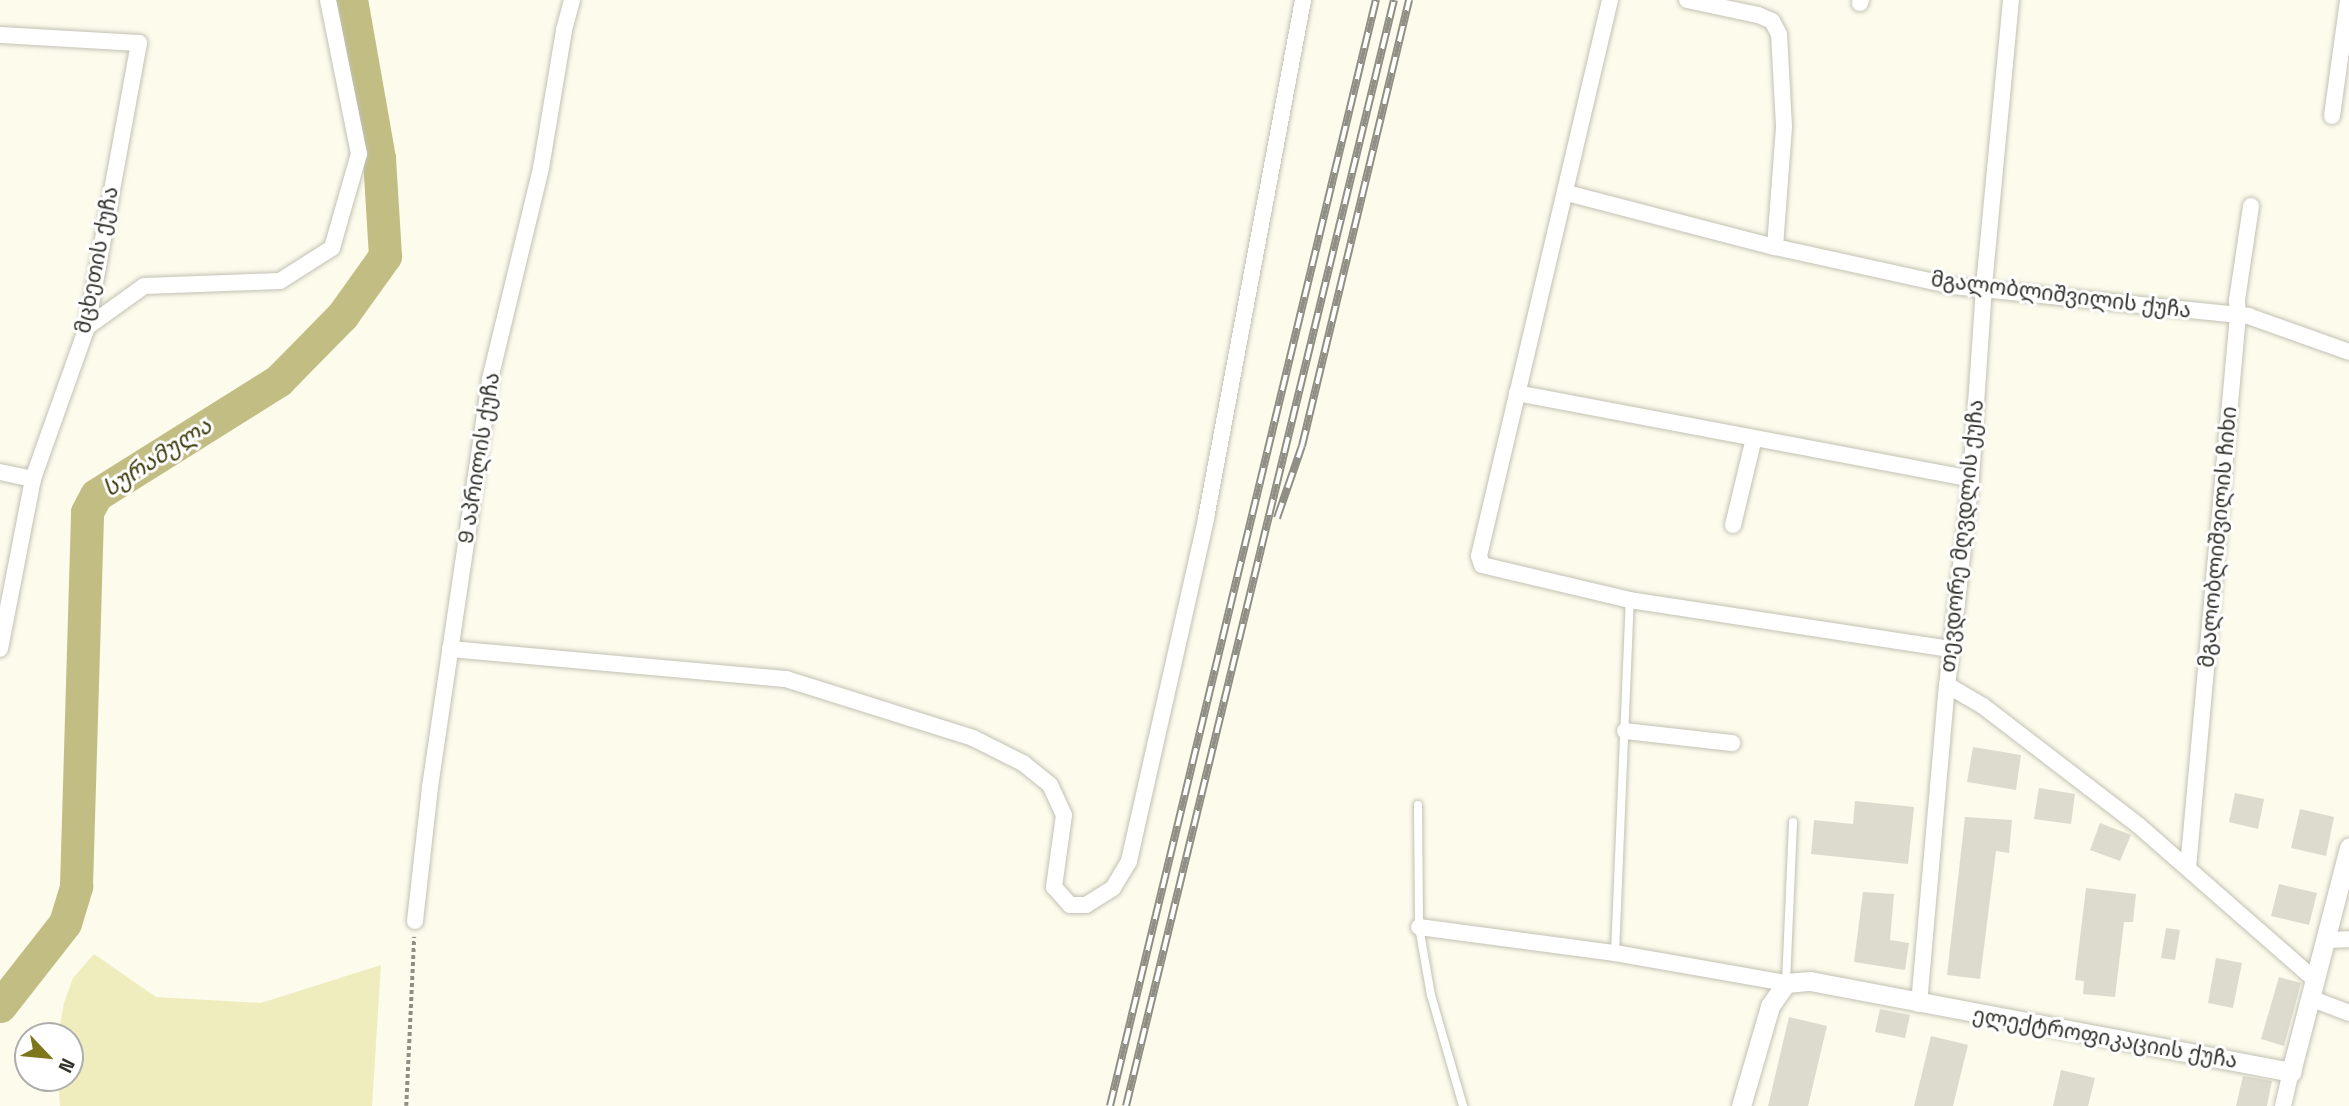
<!DOCTYPE html>
<html>
<head>
<meta charset="utf-8">
<style>
  body { margin:0 }
  #map { position:relative; width:2349px; height:1106px; overflow:hidden; background:#fcfbec; font-family:"Space Grotesk","Noto Sans Georgian",sans-serif }
  div>[style] { position:absolute }
  [style*='--x'] { left:calc(var(--x)*1px); top:calc(var(--y)*1px); width:calc(var(--w)*1px); rotate:calc(var(--a)*1deg) }
  .green>* { inset:0; background:#efedbe }
  .river>* { height:33px; margin:-16.5px; padding:0 16.5px; transform-origin:16.5px; border-radius:16.5px; background:#c1bd83 }
  .building>* { inset:0; background:#dcdbcd }
  .path>* { height:3.5px; margin-top:-1.75px; transform-origin:0; background:repeating-linear-gradient(90deg,#8f8e84 0 3.5px,transparent 0 7px) }
  .roads { filter:drop-shadow(0 0 2px #c2c1b3) drop-shadow(0 0 2px #c2c1b3) }
  .service>* { height:8px; margin:-4px; padding:0 4px; transform-origin:4px; border-radius:4px; background:#fff }
  .minor>* { height:16px; margin:-8px; padding:0 8px; transform-origin:8px; border-radius:8px; background:#fff }
  .tertiary>* { height:19px; margin:-9.5px; padding:0 9.5px; transform-origin:9.5px; border-radius:9.5px; background:#fff }
  .rail>* { height:8px; margin-top:-4px; transform-origin:0; background:repeating-linear-gradient(90deg,#fff 0 16px,#8f8f85 0 32px); box-sizing:border-box; border-block:2px solid #8f8f85 }
  span { translate:-50% -50%; white-space:nowrap; text-align:center; line-height:1.15; -webkit-text-stroke:6px #fff; paint-order:stroke }
  .street-label { font-size:21px; color:#32322c }
  .water-label { font-size:23px; color:#3f3c0d; font-style:italic }
  .north { position:absolute; left:14px; top:1022px; width:70px; height:70px; box-sizing:border-box; background:#fff; border:2px solid #adadab; border-radius:50%; rotate:116deg; font-size:19px; font-weight:700; line-height:28px; text-align:center; color:#32322c }
  .north::after { content:''; display:block; margin:auto; width:24px; height:32px; background:#7d761a; clip-path:polygon(50% 0,100% 100%,50% 72%,0 100%) }
</style>
</head>
<body>
<div id="map">
  <div class="green">
    <i style="clip-path:polygon(94px 954px,156px 997px,261px 1003px,381px 965px,372px 1106px,60px 1106px,58px 1078px,70px 1078px,70px 1036px,58px 1036px,64px 1003px,73px 978px)"></i>
  </div>
  <div class="river">
    <i style="--x:0;--y:1006;--w:105;--a:-51.9"></i>
    <i style="--x:65;--y:923;--w:39;--a:-73"></i>
    <i style="--x:76;--y:886;--w:374;--a:-88.3"></i>
    <i style="--x:87;--y:512;--w:19;--a:-62"></i>
    <i style="--x:96;--y:495;--w:216;--a:-32.1"></i>
    <i style="--x:279;--y:380;--w:90;--a:-45.5"></i>
    <i style="--x:342;--y:316;--w:74;--a:-54.4"></i>
    <i style="--x:385;--y:256;--w:98;--a:-93.5"></i>
    <i style="--x:379;--y:158;--w:160;--a:-100"></i>
  </div>
  <div class="building">
    <i style="clip-path:polygon(1973px 747px,2021px 755px,2016px 790px,1967px 782px)"></i>
    <i style="clip-path:polygon(2039px 788px,2075px 794px,2071px 824px,2034px 819px)"></i>
    <i style="clip-path:polygon(2235px 793px,2264px 799px,2258px 829px,2229px 822px)"></i>
    <i style="clip-path:polygon(1855px 801px,1914px 807px,1908px 864px,1811px 854px,1814px 820px,1853px 824px)"></i>
    <i style="clip-path:polygon(2300px 809px,2334px 817px,2326px 856px,2291px 848px)"></i>
    <i style="clip-path:polygon(1965px 817px,2012px 820px,2009px 853px,1996px 851px,1980px 979px,1947px 975px)"></i>
    <i style="clip-path:polygon(2100px 823px,2131px 835px,2120px 861px,2090px 850px)"></i>
    <i style="clip-path:polygon(2279px 884px,2317px 893px,2309px 925px,2271px 916px)"></i>
    <i style="clip-path:polygon(2086px 888px,2136px 894px,2133px 922px,2124px 922px,2115px 997px,2083px 994px,2084px 981px,2075px 980px)"></i>
    <i style="clip-path:polygon(1863px 892px,1894px 894px,1890px 940px,1909px 943px,1905px 970px,1854px 962px)"></i>
    <i style="clip-path:polygon(2166px 928px,2180px 930px,2175px 960px,2161px 958px)"></i>
    <i style="clip-path:polygon(2216px 958px,2242px 963px,2233px 1008px,2208px 1003px)"></i>
    <i style="clip-path:polygon(2279px 977px,2301px 983px,2284px 1046px,2261px 1039px)"></i>
    <i style="clip-path:polygon(1880px 1009px,1910px 1015px,1905px 1038px,1875px 1032px)"></i>
    <i style="clip-path:polygon(1789px 1017px,1827px 1026px,1808px 1106px,1768px 1106px)"></i>
    <i style="clip-path:polygon(1931px 1036px,1968px 1045px,1953px 1106px,1914px 1106px)"></i>
    <i style="clip-path:polygon(2061px 1070px,2095px 1078px,2088px 1106px,2053px 1106px)"></i>
    <i style="clip-path:polygon(2243px 1076px,2272px 1081px,2267px 1106px,2236px 1106px)"></i>
  </div>
  <div class="path">
    <i style="--x:406;--y:1106;--w:169;--a:-87.3"></i>
  </div>
  <div class="roads">
    <div class="service">
      <i style="--x:1418;--y:805;--w:122;--a:89.5"></i>
      <i style="--x:1419;--y:927;--w:69;--a:80"></i>
      <i style="--x:1431;--y:995;--w:116;--a:73.9"></i>
      <i style="--x:1615;--y:953;--w:353;--a:-87.6"></i>
      <i style="--x:1786;--y:983;--w:161;--a:-87.5"></i>
    </div>
    <div class="minor">
      <i style="--x:1610;--y:0;--w:571;--a:103.26"></i>
      <i style="--x:1479;--y:556;--w:9;--a:72"></i>
      <i style="--x:1482;--y:565;--w:152;--a:13.3"></i>
      <i style="--x:1630;--y:600;--w:324;--a:8.7"></i>
      <i style="--x:1687;--y:0;--w:73;--a:11.9"></i>
      <i style="--x:1758;--y:15;--w:15;--a:23"></i>
      <i style="--x:1772;--y:21;--w:15;--a:62"></i>
      <i style="--x:1779;--y:34;--w:93;--a:86.9"></i>
      <i style="--x:1784;--y:127;--w:120;--a:94.3"></i>
      <i style="--x:2011;--y:0;--w:288;--a:95.4"></i>
      <i style="--x:1984;--y:287;--w:192;--a:93.9"></i>
      <i style="--x:1971;--y:479;--w:207;--a:96.6"></i>
      <i style="--x:1947;--y:685;--w:42;--a:30.3"></i>
      <i style="--x:1983;--y:706;--w:195;--a:37.5"></i>
      <i style="--x:2138;--y:825;--w:235;--a:41.2"></i>
      <i style="--x:1860;--y:3;--w:3;--a:-72"></i>
      <i style="--x:0;--y:35;--w:139;--a:3.3"></i>
      <i style="--x:139;--y:43;--w:289;--a:100.4"></i>
      <i style="--x:87;--y:327;--w:161;--a:109.6"></i>
      <i style="--x:33;--y:479;--w:173;--a:101"></i>
      <i style="--x:2332;--y:116;--w:117;--a:-82.1"></i>
      <i style="--x:1567;--y:193;--w:215;--a:14.6"></i>
      <i style="--x:1775;--y:247;--w:182;--a:12.4"></i>
      <i style="--x:1953;--y:286;--w:297;--a:5.8"></i>
      <i style="--x:2248;--y:316;--w:107;--a:19.6"></i>
      <i style="--x:87;--y:327;--w:70;--a:-35.7"></i>
      <i style="--x:144;--y:286;--w:136;--a:-2.1"></i>
      <i style="--x:280;--y:281;--w:62;--a:-32.4"></i>
      <i style="--x:332;--y:248;--w:98;--a:-74"></i>
      <i style="--x:359;--y:154;--w:157;--a:-101.4"></i>
      <i style="--x:1517;--y:393;--w:462;--a:10.7"></i>
      <i style="--x:0;--y:472;--w:34;--a:12"></i>
      <i style="--x:1733;--y:525;--w:89;--a:-76.4"></i>
      <i style="--x:450;--y:649;--w:337;--a:5.1"></i>
      <i style="--x:786;--y:679;--w:196;--a:17.5"></i>
      <i style="--x:973;--y:738;--w:56;--a:26.6"></i>
      <i style="--x:1023;--y:763;--w:35;--a:39"></i>
      <i style="--x:1050;--y:785;--w:33;--a:65"></i>
      <i style="--x:1064;--y:815;--w:73;--a:97.9"></i>
      <i style="--x:1054;--y:887;--w:24;--a:48"></i>
      <i style="--x:1070;--y:905;--w:16;--a:0"></i>
      <i style="--x:1086;--y:905;--w:32;--a:-32"></i>
      <i style="--x:1113;--y:888;--w:31;--a:-59"></i>
      <i style="--x:1129;--y:861;--w:352;--a:-77.3"></i>
      <i style="--x:1206;--y:518;--w:527;--a:-79.39"></i>
      <i style="--x:1625;--y:731;--w:108;--a:6.4"></i>
      <i style="--x:2188;--y:868;--w:555;--a:-84.83"></i>
      <i style="--x:2238;--y:315;--w:15;--a:-94"></i>
      <i style="--x:2237;--y:300;--w:95;--a:-81.5"></i>
      <i style="--x:415;--y:921;--w:135;--a:-83.6"></i>
      <i style="--x:430;--y:787;--w:412;--a:-81.6"></i>
      <i style="--x:490;--y:379;--w:217;--a:-76.4"></i>
      <i style="--x:541;--y:168;--w:140;--a:-80.5"></i>
      <i style="--x:564;--y:30;--w:31;--a:-75"></i>
      <i style="--x:1419;--y:927;--w:198;--a:7.6"></i>
      <i style="--x:1615;--y:953;--w:174;--a:10"></i>
      <i style="--x:2325;--y:940;--w:24;--a:-2"></i>
      <i style="--x:2310;--y:998;--w:42;--a:21"></i>
      <i style="--x:1919;--y:1004;--w:320;--a:-85"></i>
      <i style="--x:2283;--y:1106;--w:35;--a:-77"></i>
    </div>
    <div class="tertiary">
      <i style="--x:1741;--y:1106;--w:104;--a:-73.8"></i>
      <i style="--x:1770;--y:1006;--w:28;--a:-55"></i>
      <i style="--x:1786;--y:983;--w:24;--a:-5"></i>
      <i style="--x:1810;--y:981;--w:490;--a:10.7"></i>
      <i style="--x:2291;--y:1072;--w:232;--a:-75.5"></i>
    </div>
  </div>
  <div class="rail">
    <i style="--x:1277;--y:518;--w:76;--a:-70.9"></i>
    <i style="--x:1302;--y:446;--w:459;--a:-76.5"></i>
    <i style="--x:1110;--y:1106;--w:1138;--a:-76.48"></i>
    <i style="--x:1126;--y:1106;--w:1138;--a:-76.38"></i>
  </div>
  <div class="street-label">
    <span style="left:97px;top:260px;rotate:-79deg">მცხეთის ქუჩა</span>
    <span style="left:2061px;top:295px;rotate:7deg">მგალობლიშვილის ქუჩა</span>
    <span style="left:479px;top:458px;rotate:-81deg">9 აპრილის ქუჩა</span>
    <span style="left:1962px;top:536px;rotate:-84deg">თევდორე მღვდლის ქუჩა</span>
    <span style="left:2218px;top:537px;rotate:-85deg">მგალობლიშვილის ჩიხი</span>
    <span style="left:2105px;top:1038px;rotate:10deg">ელექტროფიკაციის ქუჩა</span>
  </div>
  <div class="water-label">
    <span style="left:157px;top:457px;rotate:-33deg">სურამულა</span>
  </div>
  <div class="north">N</div>
</div>
</body>
</html>
